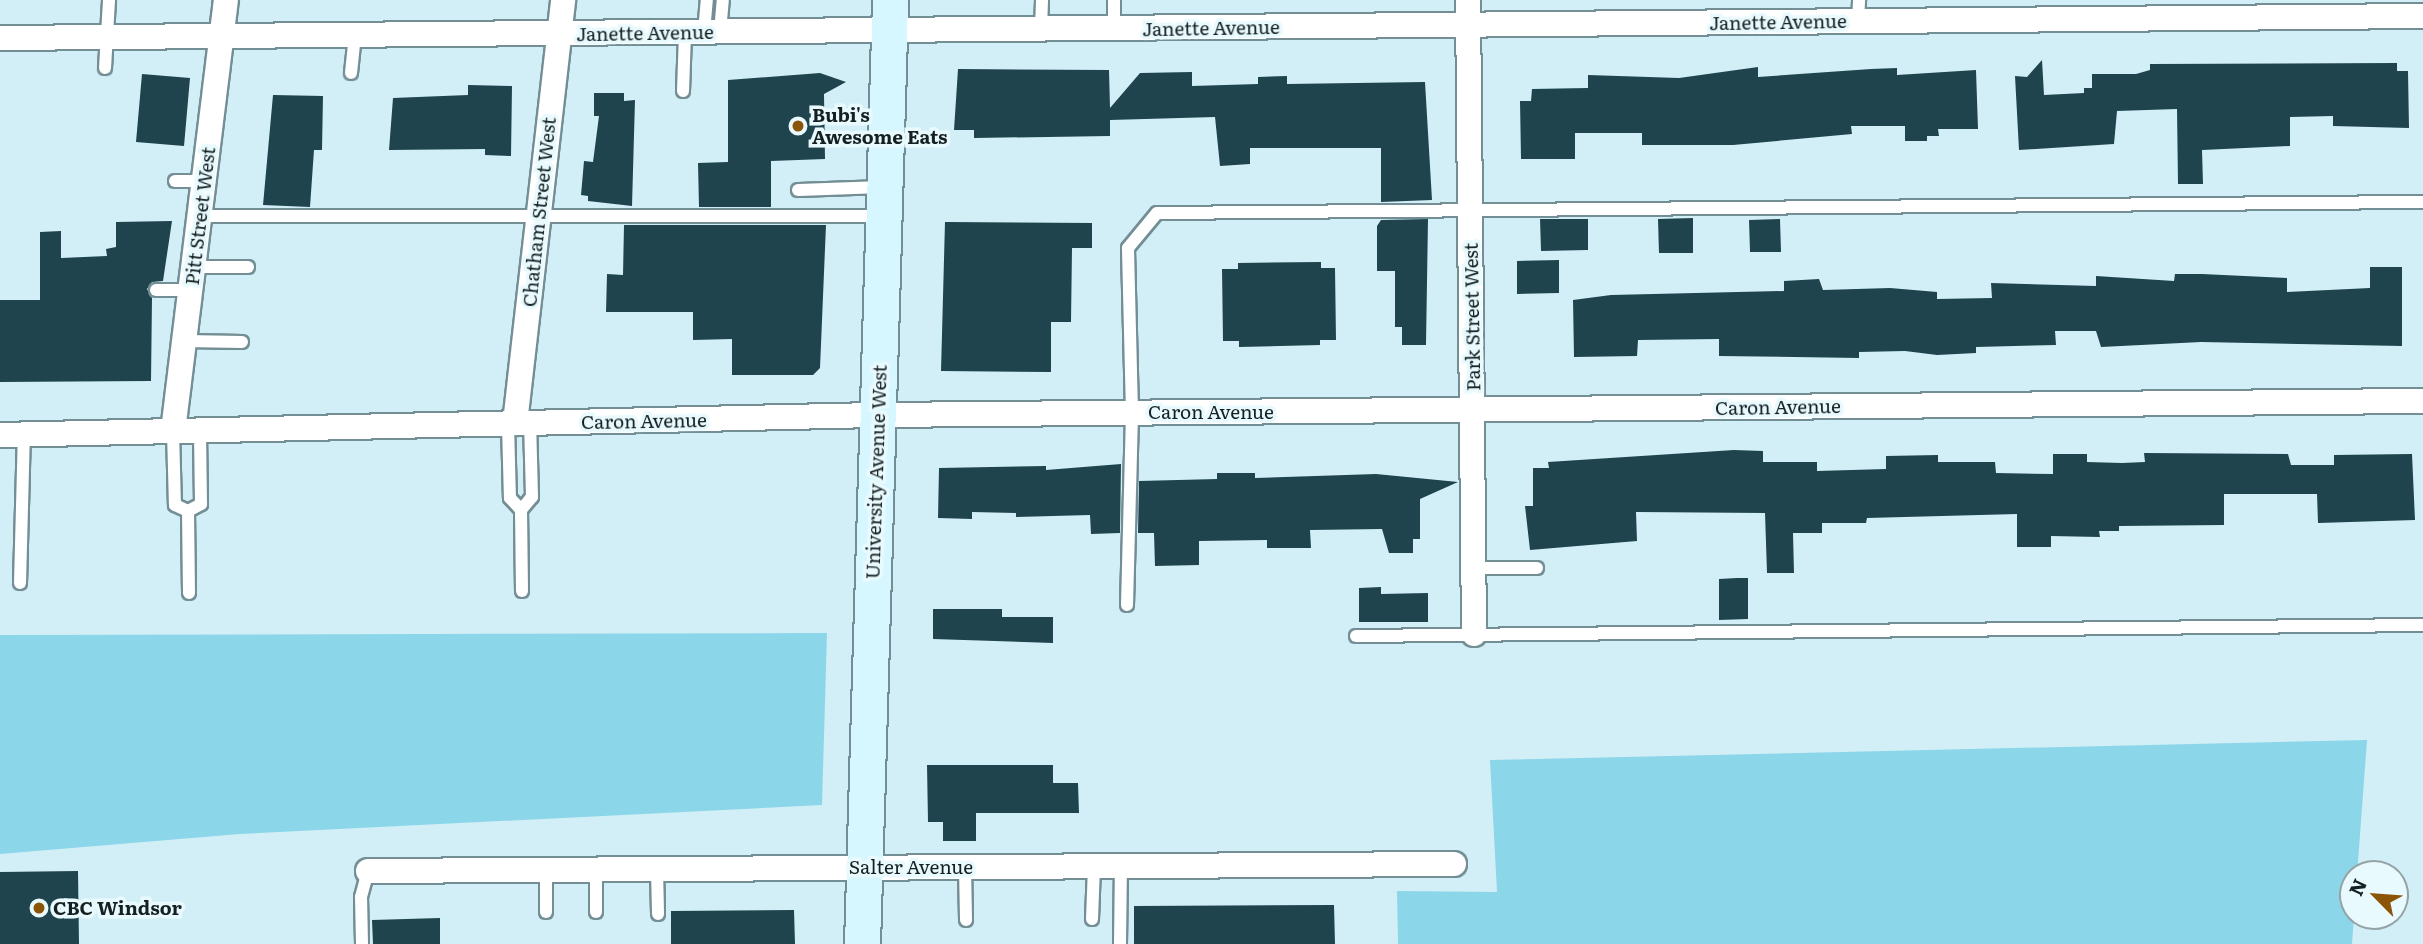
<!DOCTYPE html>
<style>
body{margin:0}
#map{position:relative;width:2423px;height:944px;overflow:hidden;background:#d2eff7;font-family:Literata,serif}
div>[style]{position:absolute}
.green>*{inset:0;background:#8cd6e9}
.building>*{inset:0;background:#1f444d}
.roads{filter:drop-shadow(2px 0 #748e95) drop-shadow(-2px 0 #748e95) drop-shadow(0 2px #748e95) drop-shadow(0 -2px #748e95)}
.service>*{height:12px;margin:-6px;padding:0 6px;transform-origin:6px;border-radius:6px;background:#fff}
.minor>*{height:24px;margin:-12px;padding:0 12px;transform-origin:12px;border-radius:12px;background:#fff}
.secondary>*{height:35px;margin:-17.5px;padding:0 17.5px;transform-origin:17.5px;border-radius:17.5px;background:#d6f7ff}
.dots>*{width:19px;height:19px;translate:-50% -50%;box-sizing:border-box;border:4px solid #e9fafe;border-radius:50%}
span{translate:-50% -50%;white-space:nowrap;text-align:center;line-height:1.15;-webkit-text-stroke:7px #e9fafe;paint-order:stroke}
.street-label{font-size:19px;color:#152022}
.poi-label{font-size:19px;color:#152022;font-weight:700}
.left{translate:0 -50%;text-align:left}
.north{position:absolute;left:2339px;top:860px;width:70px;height:70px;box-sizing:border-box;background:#e9fafe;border:2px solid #94a3a6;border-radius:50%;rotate:295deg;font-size:19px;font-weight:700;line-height:28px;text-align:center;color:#152022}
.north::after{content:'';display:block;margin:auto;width:24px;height:32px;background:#8b5407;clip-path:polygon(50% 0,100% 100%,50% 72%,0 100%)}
</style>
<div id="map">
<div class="green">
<div style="clip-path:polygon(827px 633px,822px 805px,240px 834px,0 854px,0 635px)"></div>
<div style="clip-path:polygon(2367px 740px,2352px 944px,1398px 944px,1397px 891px,1497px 892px,1490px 760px)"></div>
</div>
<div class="building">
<div style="clip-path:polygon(2042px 60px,2044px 95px,2084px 93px,2084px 88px,2092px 88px,2092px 74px,2136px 74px,2150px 70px,2150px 64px,2397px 63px,2397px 71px,2408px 71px,2409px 128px,2333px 126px,2333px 116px,2290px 117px,2290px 146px,2202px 150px,2203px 184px,2178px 184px,2177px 109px,2117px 111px,2114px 144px,2019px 150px,2015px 76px,2027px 77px)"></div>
<div style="clip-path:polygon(1758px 67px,1758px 77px,1871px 69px,1897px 68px,1897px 75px,1976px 70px,1978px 129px,1938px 129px,1939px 136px,1927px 136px,1927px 141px,1905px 141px,1905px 126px,1851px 126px,1852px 134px,1733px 145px,1642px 145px,1642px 133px,1575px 133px,1575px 159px,1521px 159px,1520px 101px,1531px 101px,1532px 89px,1588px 88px,1588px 75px,1679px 78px)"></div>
<div style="clip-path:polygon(958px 69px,1109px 70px,1110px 108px,1140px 73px,1192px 72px,1192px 86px,1258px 84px,1258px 77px,1287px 76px,1287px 84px,1425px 82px,1432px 200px,1381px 202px,1381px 148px,1250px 148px,1250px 164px,1220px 166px,1215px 117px,1110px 120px,1110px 136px,974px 138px,974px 130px,954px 130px)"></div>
<div style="clip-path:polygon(820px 73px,846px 82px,824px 94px,825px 159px,771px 161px,771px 207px,699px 207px,698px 163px,728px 162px,728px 80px)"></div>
<div style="clip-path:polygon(142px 74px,190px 78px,184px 146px,136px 142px)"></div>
<div style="clip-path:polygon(468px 85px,512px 86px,511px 156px,485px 155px,485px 149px,389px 150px,393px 98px,468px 95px)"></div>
<div style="clip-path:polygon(594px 93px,624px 93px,624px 101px,635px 100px,632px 206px,588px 201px,588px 196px,581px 195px,584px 161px,593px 162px,599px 116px,594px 116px)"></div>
<div style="clip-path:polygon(273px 95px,323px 96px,322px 150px,314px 150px,310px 207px,263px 205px)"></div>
<div style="clip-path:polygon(1693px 218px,1693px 253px,1659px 253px,1658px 219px)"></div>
<div style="clip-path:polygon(1428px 219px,1426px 345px,1402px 345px,1402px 327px,1395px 327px,1395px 271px,1377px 271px,1377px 226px,1381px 220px)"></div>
<div style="clip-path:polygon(1540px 219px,1588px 219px,1588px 250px,1541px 251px)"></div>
<div style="clip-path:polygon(1780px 219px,1781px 252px,1750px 252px,1749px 220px)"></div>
<div style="clip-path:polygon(172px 221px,163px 281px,152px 282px,147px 289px,152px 298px,151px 381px,0 382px,0 300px,40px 300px,40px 232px,61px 231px,61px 258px,107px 256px,106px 249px,116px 247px,116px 222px)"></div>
<div style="clip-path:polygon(945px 222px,1092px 223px,1092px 248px,1072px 248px,1071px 322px,1051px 322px,1051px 372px,941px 371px)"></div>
<div style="clip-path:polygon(624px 225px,826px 225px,820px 368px,813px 375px,732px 375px,732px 339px,693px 340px,693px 312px,606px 312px,607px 274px,623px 275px)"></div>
<div style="clip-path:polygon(1559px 260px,1559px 293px,1517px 294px,1517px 261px)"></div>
<div style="clip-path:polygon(1321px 262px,1321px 268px,1335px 268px,1336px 340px,1320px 340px,1320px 345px,1239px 347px,1239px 341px,1223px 341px,1222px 269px,1238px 269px,1238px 263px)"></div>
<div style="clip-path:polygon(2370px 267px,2402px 267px,2402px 346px,2201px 342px,2101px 347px,2096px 331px,2055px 331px,2056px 345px,1976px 347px,1976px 353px,1937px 355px,1905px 351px,1859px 352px,1859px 358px,1719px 356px,1719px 339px,1638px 340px,1637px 356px,1574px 357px,1573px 300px,1611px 295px,1784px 291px,1784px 281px,1819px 279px,1823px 290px,1890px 288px,1937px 292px,1937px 299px,1992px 298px,1991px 283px,2096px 286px,2096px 276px,2174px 281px,2175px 274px,2202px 274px,2287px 278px,2287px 292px,2370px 288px)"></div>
<div style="clip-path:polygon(1734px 450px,1763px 451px,1763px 462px,1817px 462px,1817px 471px,1886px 469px,1886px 456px,1938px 455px,1938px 462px,1995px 462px,1996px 473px,2053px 474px,2053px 454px,2087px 454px,2087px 462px,2122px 463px,2145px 462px,2144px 453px,2288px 454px,2291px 465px,2334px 465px,2334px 455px,2412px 454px,2415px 520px,2318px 523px,2317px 494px,2224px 494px,2224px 525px,2119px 526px,2119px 531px,2099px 531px,2100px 537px,2051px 536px,2051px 547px,2017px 547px,2017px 514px,1867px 518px,1866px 523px,1822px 523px,1822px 533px,1793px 533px,1794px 573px,1767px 573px,1765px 513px,1636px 512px,1637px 541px,1530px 550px,1525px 506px,1533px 506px,1533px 468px,1549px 468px,1548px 462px)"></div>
<div style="clip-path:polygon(1121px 464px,1120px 533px,1091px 534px,1090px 515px,1016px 517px,1016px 513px,972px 512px,972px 519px,938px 518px,939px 468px,1046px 466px,1046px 470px)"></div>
<div style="clip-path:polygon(1217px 473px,1255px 473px,1255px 478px,1376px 474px,1458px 482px,1420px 499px,1420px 539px,1413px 539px,1413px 553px,1389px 553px,1382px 529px,1310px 530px,1311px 548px,1267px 548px,1267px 540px,1199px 541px,1199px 565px,1155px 566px,1154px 533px,1138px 533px,1139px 481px,1217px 479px)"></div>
<div style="clip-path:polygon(1737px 578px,1748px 578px,1748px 619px,1719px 620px,1719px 579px)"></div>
<div style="clip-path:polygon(1381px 587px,1381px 594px,1428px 593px,1428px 622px,1359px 622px,1359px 588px)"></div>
<div style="clip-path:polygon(933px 609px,1002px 609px,1002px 617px,1053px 617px,1053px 643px,933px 639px)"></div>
<div style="clip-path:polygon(927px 765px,1053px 765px,1053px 783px,1078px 783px,1079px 813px,976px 813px,976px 841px,943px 841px,943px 822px,928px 822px)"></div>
<div style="clip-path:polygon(78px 871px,79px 944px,0 944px,0 872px)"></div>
<div style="clip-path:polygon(1334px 905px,1335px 944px,1134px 944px,1134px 906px)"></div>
<div style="clip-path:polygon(794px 910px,795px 944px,671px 944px,671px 911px)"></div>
<div style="clip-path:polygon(440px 918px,440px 944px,373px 944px,372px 920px)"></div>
</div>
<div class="roads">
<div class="service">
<div style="left:1114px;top:0;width:29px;rotate:90deg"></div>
<div style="left:1858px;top:21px;width:21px;rotate:-87deg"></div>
<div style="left:1041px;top:29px;width:29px;rotate:-88deg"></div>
<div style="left:704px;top:32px;width:32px;rotate:-85deg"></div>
<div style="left:720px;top:32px;width:32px;rotate:-85deg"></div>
<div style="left:105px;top:68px;width:68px;rotate:-86.6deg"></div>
<div style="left:351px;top:73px;width:37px;rotate:-84deg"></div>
<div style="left:683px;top:91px;width:58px;rotate:-88deg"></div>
<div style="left:175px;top:181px;width:29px"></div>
<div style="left:798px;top:190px;width:85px;rotate:-2deg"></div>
<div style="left:200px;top:216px;width:682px"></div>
<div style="left:193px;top:267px;width:55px"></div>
<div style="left:156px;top:290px;width:35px"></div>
<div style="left:185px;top:341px;width:57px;rotate:1deg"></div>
<div style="left:508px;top:424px;width:74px;rotate:88.5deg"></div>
<div style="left:510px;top:498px;width:16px;rotate:47deg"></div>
<div style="left:173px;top:431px;width:74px;rotate:88.5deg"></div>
<div style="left:175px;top:505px;width:14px;rotate:25deg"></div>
<div style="left:188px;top:511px;width:15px;rotate:-28deg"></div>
<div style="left:201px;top:504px;width:73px;rotate:-90.8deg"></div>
<div style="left:188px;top:511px;width:82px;rotate:89.3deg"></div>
<div style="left:1474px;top:568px;width:63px"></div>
<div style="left:20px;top:583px;width:148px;rotate:-88.5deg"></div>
<div style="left:522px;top:591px;width:81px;rotate:-90.7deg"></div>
<div style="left:521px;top:510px;width:17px;rotate:-50deg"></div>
<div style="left:532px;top:497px;width:74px;rotate:-91.5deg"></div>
<div style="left:1127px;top:605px;width:192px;rotate:-88.5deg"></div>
<div style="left:1132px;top:413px;width:165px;rotate:-91.4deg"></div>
<div style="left:1128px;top:248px;width:45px;rotate:-50.4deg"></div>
<div style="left:1157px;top:213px;width:1266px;rotate:-0.5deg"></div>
<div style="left:1356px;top:636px;width:1067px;rotate:-0.59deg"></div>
<div style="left:965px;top:867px;width:53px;rotate:88.9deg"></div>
<div style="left:657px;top:869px;width:45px;rotate:88.7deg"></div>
<div style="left:546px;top:870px;width:42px;rotate:90deg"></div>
<div style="left:596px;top:870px;width:42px;rotate:90deg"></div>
<div style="left:1092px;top:919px;width:53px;rotate:-87.8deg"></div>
<div style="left:362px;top:944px;width:47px;rotate:-91.2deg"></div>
<div style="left:361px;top:897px;width:27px;rotate:-75deg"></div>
<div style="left:1120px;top:944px;width:78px;rotate:-89.3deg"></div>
</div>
<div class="minor">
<div style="left:1468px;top:0;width:634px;rotate:89.46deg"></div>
<div style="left:0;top:38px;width:2423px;rotate:-0.52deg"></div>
<div style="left:515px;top:423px;width:426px;rotate:-83.5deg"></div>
<div style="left:173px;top:431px;width:434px;rotate:-83deg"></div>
<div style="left:0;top:435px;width:877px;rotate:-1.31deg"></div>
<div style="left:877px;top:415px;width:1546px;rotate:-0.52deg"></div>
<div style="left:368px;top:871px;width:1086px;rotate:-0.37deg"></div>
</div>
<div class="secondary">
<div style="left:862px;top:944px;width:944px;rotate:-88.3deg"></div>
</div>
</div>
<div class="dots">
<div style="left:798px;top:126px;background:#8b5407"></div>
<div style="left:39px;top:908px;background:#8b5407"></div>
</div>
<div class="street-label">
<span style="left:1778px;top:22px;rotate:-1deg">Janette Avenue</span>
<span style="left:1211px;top:28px;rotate:-1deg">Janette Avenue</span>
<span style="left:645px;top:33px;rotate:-1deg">Janette Avenue</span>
<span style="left:539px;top:212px;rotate:-84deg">Chatham Street West</span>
<span style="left:200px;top:216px;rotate:-83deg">Pitt Street West</span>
<span style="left:1472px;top:317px;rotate:-91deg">Park Street West</span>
<span style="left:1778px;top:407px;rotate:-1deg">Caron Avenue</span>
<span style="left:1211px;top:412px">Caron Avenue</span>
<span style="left:644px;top:421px;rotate:-1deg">Caron Avenue</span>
<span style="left:876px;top:472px;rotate:-88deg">University Avenue West</span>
<span style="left:911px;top:867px">Salter Avenue</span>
</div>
<div class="poi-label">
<span class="left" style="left:812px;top:126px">Bubi's<br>Awesome Eats</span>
<span class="left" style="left:53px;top:908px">CBC Windsor</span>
</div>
<div class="north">N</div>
</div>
